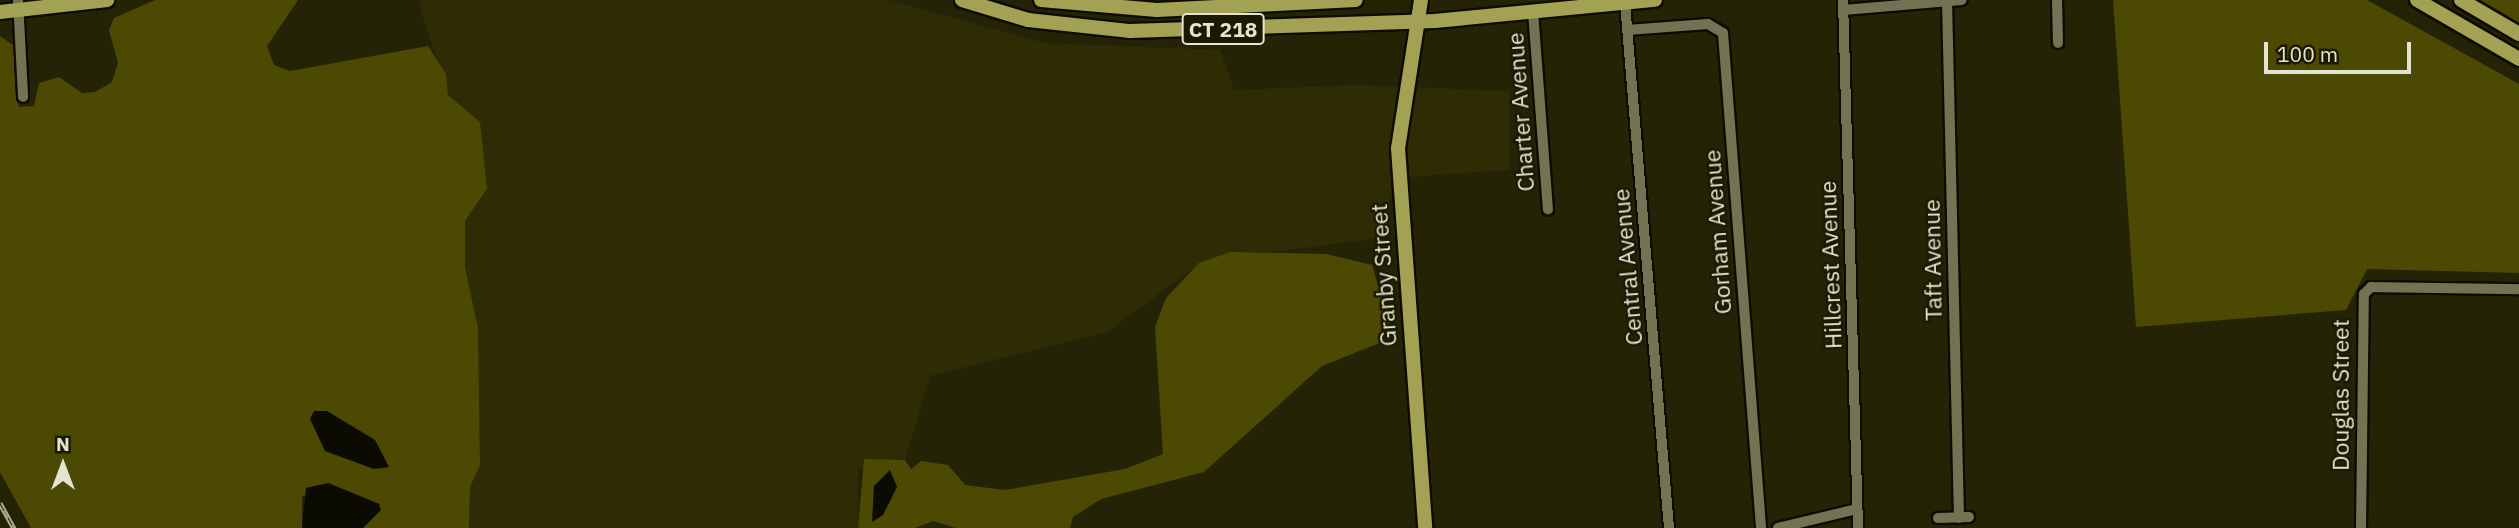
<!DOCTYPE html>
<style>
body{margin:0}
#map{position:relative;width:2519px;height:528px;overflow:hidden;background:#252305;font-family:"IBM Plex Sans",sans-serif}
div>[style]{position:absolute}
.built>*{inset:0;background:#2e2c05}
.green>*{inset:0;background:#4c4903}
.water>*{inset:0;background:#0b0b02}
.roads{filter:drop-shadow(2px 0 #0e0c00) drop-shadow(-2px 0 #0e0c00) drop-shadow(0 2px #0e0c00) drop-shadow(0 -2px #0e0c00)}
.minor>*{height:10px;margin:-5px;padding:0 5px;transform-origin:5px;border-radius:5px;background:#737353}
.major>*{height:14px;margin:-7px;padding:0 7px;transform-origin:7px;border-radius:7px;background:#a3a154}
.rail>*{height:5px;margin-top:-2.5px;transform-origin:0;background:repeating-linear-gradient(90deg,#1b1a00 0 8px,#aeae98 0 16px);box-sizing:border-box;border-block:2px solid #aeae98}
span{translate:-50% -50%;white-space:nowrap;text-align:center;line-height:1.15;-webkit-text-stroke:5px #1b1a00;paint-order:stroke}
.shield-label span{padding:2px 5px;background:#1b1a00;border:2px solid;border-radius:5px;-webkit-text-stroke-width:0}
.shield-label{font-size:21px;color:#e4e4d2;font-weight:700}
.street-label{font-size:23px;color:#e4e4d2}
.north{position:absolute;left:28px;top:430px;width:70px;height:70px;-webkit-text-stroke:5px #1b1a00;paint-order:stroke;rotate:0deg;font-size:19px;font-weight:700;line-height:28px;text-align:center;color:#e4e4d2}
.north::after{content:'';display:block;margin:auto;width:24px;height:32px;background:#e4e4d2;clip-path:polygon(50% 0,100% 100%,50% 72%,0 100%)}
.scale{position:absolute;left:2264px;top:42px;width:147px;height:32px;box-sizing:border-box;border:4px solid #e4e4d2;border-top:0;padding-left:9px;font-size:21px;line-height:24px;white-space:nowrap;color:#e4e4d2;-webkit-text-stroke:5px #1b1a00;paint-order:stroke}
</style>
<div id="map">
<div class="built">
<div style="clip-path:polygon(418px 0,889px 0,1045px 43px,1220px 50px,1234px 90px,1356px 85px,1510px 91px,1510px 170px,1393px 178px,1386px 237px,1204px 261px,1107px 332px,930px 376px,905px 460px,858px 470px,858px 528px,469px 528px,470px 487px,480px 465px,478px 328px,465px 267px,465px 221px,484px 195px,481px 128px,448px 95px)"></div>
</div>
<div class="green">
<div style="clip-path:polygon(155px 0,298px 0,267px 46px,274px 65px,290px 71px,428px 46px,446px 74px,448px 95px,480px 122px,487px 189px,465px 221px,465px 267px,478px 328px,480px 465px,470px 487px,469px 528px,363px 528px,379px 504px,328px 483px,302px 497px,302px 528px,31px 528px,0 472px,0 36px,13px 45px,19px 107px,34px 106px,39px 83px,59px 77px,82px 93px,95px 92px,112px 82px,118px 63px,109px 30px,114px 18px)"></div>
<div style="clip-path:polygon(2113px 0,2367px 0,2519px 84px,2519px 273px,2367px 269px,2346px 310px,2136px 327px)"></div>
<div style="clip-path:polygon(2480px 0,2519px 0,2519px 26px)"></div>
<div style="clip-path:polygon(1230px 252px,1326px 254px,1372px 265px,1389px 323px,1387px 340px,1322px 366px,1204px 472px,1101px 499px,1073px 517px,1070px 528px,956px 528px,933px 521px,915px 528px,858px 528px,864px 459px,905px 460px,911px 469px,921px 461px,948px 465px,965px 485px,1005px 490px,1125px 469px,1163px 454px,1155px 327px,1166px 298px,1199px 263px)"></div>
</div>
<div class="water">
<div style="clip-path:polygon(314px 411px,327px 411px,375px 440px,389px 467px,374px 469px,325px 451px,310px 419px)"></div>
<div style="clip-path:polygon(890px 470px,897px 487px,883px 515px,872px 522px,874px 486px)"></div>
<div style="clip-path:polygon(328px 483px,379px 504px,381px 510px,363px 528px,302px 528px,306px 488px)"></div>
</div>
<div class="roads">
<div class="minor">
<div style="left:18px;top:0;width:97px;rotate:87deg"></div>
<div style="left:1843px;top:0;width:528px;rotate:88.37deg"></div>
<div style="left:2057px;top:0;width:43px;rotate:88.7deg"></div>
<div style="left:1947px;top:1px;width:517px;rotate:88.67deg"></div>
<div style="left:1625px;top:3px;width:527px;rotate:85.21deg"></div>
<div style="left:1843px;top:10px;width:119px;rotate:-4.8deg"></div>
<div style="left:1533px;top:11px;width:199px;rotate:85.7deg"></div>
<div style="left:1627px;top:30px;width:81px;rotate:-4.2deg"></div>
<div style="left:1708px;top:24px;width:17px;rotate:31deg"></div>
<div style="left:1723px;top:33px;width:496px;rotate:85.6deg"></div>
<div style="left:1938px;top:518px;width:31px;rotate:-2deg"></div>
<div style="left:1778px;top:528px;width:81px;rotate:-13.5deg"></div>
<div style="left:2361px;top:528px;width:234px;rotate:-89.3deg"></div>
<div style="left:2364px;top:294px;width:10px;rotate:-45deg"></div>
<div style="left:2371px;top:287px;width:148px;rotate:0.8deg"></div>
</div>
<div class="major">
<div style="left:962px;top:0;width:69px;rotate:16.9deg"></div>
<div style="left:1028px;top:20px;width:103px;rotate:6.2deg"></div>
<div style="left:1130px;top:31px;width:305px;rotate:-1.9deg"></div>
<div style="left:1435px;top:21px;width:221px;rotate:-5.5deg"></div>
<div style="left:1041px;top:0;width:116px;rotate:4.9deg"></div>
<div style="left:1157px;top:10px;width:199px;rotate:-2.9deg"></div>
<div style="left:1421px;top:0;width:150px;rotate:98.8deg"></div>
<div style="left:1398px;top:148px;width:381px;rotate:85.9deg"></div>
<div style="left:2417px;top:0;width:118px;rotate:30deg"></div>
<div style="left:2461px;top:0;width:67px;rotate:30.4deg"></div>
<div style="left:0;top:12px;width:108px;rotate:-6.4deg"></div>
</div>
</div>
<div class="rail">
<div style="left:0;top:503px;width:29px;rotate:61deg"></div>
</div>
<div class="shield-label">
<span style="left:1223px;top:29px">CT 218</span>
</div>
<div class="street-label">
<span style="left:1520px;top:112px;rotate:-94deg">Charter Avenue</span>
<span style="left:1717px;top:232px;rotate:-94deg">Gorham Avenue</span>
<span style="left:1932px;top:260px;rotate:-91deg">Taft Avenue</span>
<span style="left:1830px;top:265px;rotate:-92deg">Hillcrest Avenue</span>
<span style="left:1627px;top:267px;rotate:-95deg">Central Avenue</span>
<span style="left:1383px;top:275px;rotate:-94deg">Granby Street</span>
<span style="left:2340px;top:395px;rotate:-90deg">Douglas Street</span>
</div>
<div class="north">N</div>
<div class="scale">100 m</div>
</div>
